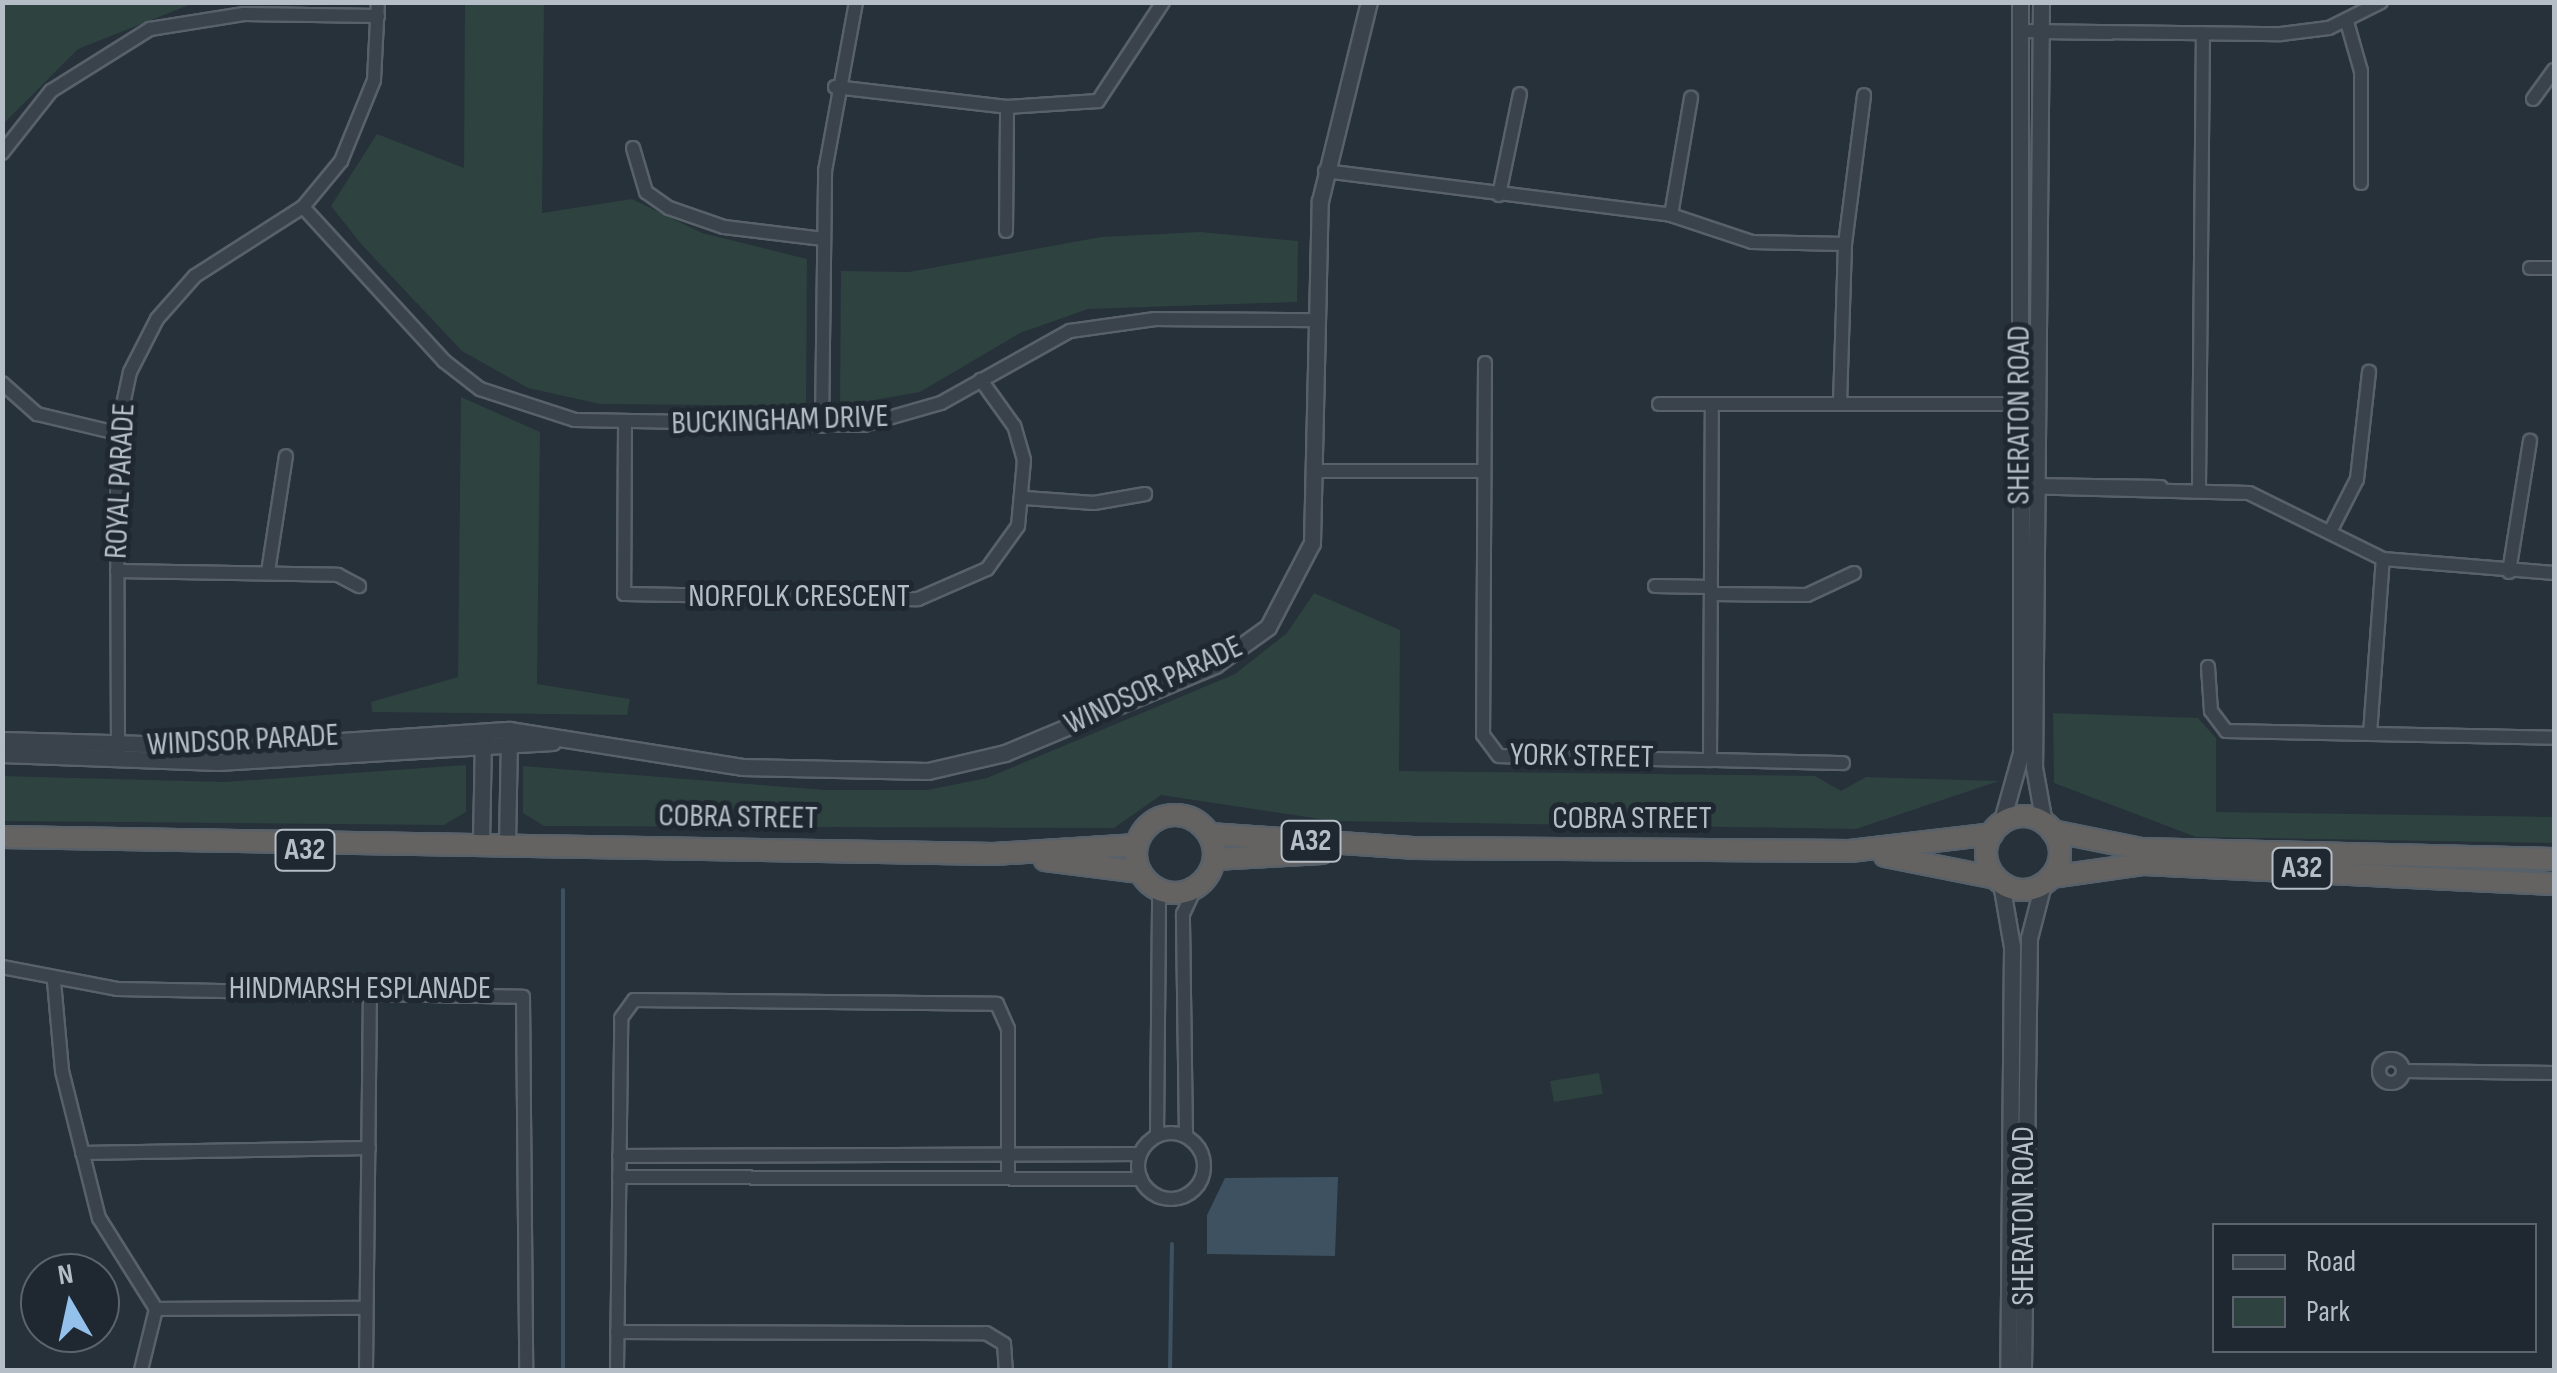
<!DOCTYPE html>
<style>
body{margin:0}
#map{position:relative;width:2557px;height:1373px;overflow:hidden;background:#26313a;font-family:"Sofia Sans Condensed",sans-serif}
div>[style]{position:absolute}
.green>*{inset:0;background:#2e4240}
.water>*{inset:0;background:#3d5161}
.stream>*{height:4px;margin:-2px;padding:0 2px;transform-origin:2px;border-radius:2px;background:#3d5161}
.roads{filter:drop-shadow(2px 0 #586169) drop-shadow(-2px 0 #586169) drop-shadow(0 2px #586169) drop-shadow(0 -2px #586169)}
.minor>*{height:12px;margin:-6px;padding:0 6px;transform-origin:6px;border-radius:6px;background:#3a434b}
.minor>.ring{margin:-6px;padding:0;box-sizing:content-box;background:none;border:12px solid #3a434b;border-radius:50%}
.tertiary>*{height:15px;margin:-7.5px;padding:0 7.5px;transform-origin:7.5px;border-radius:7.5px;background:#3a434b}
.trunk>*{height:20px;margin:-10px;padding:0 10px;transform-origin:10px;border-radius:10px;background:#646362}
.trunk>.ring{margin:-10px;padding:0;box-sizing:content-box;background:none;border:20px solid #646362;border-radius:50%}
span{translate:-50% -50%;white-space:nowrap;text-align:center;line-height:1.15;-webkit-text-stroke:10px #1f2830;paint-order:stroke}
.shield-label span{padding:2px 8px;background:#1f2830;border:2px solid;border-radius:8px;-webkit-text-stroke-width:0}
.shield-label{font-size:30px;color:#b5bec6;font-weight:700}
.street-label{font-size:32px;color:#b5bec6}
.frame{position:absolute;inset:0;border:5px solid #b5bec6;pointer-events:none}
.legend{position:absolute;left:2212px;top:1223px;width:325px;height:130px;box-sizing:border-box;background:#1f2830;border:2px solid #5b646c;margin:0;padding:12px 18px;list-style:none;font-size:30px;color:#b5bec6}
.legend li{display:flex;align-items:center;gap:20px;height:50px}
.legend b{width:50px;border:2px solid #5b646c}
.north{position:absolute;left:20px;top:1253px;width:100px;height:100px;box-sizing:border-box;background:#1f2830;border:2px solid #5b646c;border-radius:50%;rotate:351deg;font-size:28px;font-weight:700;line-height:40px;text-align:center;color:#b5bec6}
.north::after{content:'';display:block;margin:auto;width:35px;height:45px;background:#94c0ec;clip-path:polygon(50% 0,100% 100%,50% 72%,0 100%)}
</style>
<div id="map">
<div class="green">
<div style="clip-path:polygon(2px 3px,3px 2px,194px 3px,78px 49px,3px 124px)"></div>
<div style="clip-path:polygon(465px 3px,544px 3px,542px 213px,632px 199px,702px 233px,807px 259px,806px 406px,600px 404px,528px 388px,462px 351px,362px 245px,331px 206px,377px 134px,464px 168px)"></div>
<div style="clip-path:polygon(1200px 232px,1298px 241px,1297px 302px,1088px 309px,1020px 333px,920px 392px,840px 406px,841px 271px,909px 272px,1101px 237px)"></div>
<div style="clip-path:polygon(461px 397px,540px 432px,537px 684px,630px 699px,627px 715px,372px 712px,371px 702px,458px 677px)"></div>
<div style="clip-path:polygon(1314px 593px,1400px 630px,1399px 771px,1815px 776px,1841px 791px,1866px 777px,1999px 781px,1856px 829px,1334px 821px,1161px 795px,1114px 828px,544px 826px,523px 813px,523px 766px,825px 790px,927px 790px,987px 778px,1235px 674px,1287px 633px)"></div>
<div style="clip-path:polygon(2053px 713px,2198px 718px,2216px 738px,2216px 812px,2554px 817px,2554px 843px,2196px 837px,2054px 783px)"></div>
<div style="clip-path:polygon(466px 765px,466px 812px,444px 825px,3px 821px,3px 776px,224px 782px)"></div>
<div style="clip-path:polygon(1599px 1073px,1603px 1094px,1554px 1102px,1550px 1081px)"></div>
</div>
<div class="water">
<div style="clip-path:polygon(1338px 1177px,1335px 1256px,1207px 1254px,1207px 1215px,1225px 1178px)"></div>
</div>
<div class="stream">
<div style="left:563px;top:1370px;width:480px;rotate:-90deg"></div>
<div style="left:1170px;top:1370px;width:126px;rotate:-89.1deg"></div>
</div>
<div class="roads">
<div class="minor">
<div style="left:2347px;top:22px;width:51px;rotate:74.1deg"></div>
<div style="left:2361px;top:71px;width:112px;rotate:90deg"></div>
<div style="left:2020px;top:31px;width:261px;rotate:0.7deg"></div>
<div style="left:2281px;top:34px;width:48px;rotate:-7.1deg"></div>
<div style="left:2329px;top:28px;width:58px;rotate:-26.6deg"></div>
<div style="left:2042px;top:32px;width:68px;rotate:0.8deg"></div>
<div style="left:835px;top:87px;width:173px;rotate:6.6deg"></div>
<div style="left:1007px;top:107px;width:91px;rotate:-3.8deg"></div>
<div style="left:1098px;top:101px;width:118px;rotate:-56.7deg"></div>
<div style="left:2533px;top:99px;width:36px;rotate:-54deg"></div>
<div style="left:633px;top:148px;width:46px;rotate:73.5deg"></div>
<div style="left:646px;top:192px;width:28px;rotate:35deg"></div>
<div style="left:669px;top:208px;width:58px;rotate:19.1deg"></div>
<div style="left:724px;top:227px;width:100px;rotate:6.9deg"></div>
<div style="left:2px;top:153px;width:79px;rotate:-51.7deg"></div>
<div style="left:51px;top:91px;width:117px;rotate:-32.1deg"></div>
<div style="left:150px;top:29px;width:95px;rotate:-9.1deg"></div>
<div style="left:244px;top:14px;width:134px;rotate:0.9deg"></div>
<div style="left:1325px;top:171px;width:349px;rotate:7.2deg"></div>
<div style="left:1671px;top:215px;width:85px;rotate:18.4deg"></div>
<div style="left:1752px;top:242px;width:93px;rotate:1.2deg"></div>
<div style="left:1499px;top:195px;width:103px;rotate:-78.3deg"></div>
<div style="left:303px;top:207px;width:209px;rotate:47.5deg"></div>
<div style="left:444px;top:361px;width:46px;rotate:37.9deg"></div>
<div style="left:480px;top:389px;width:100px;rotate:18.1deg"></div>
<div style="left:575px;top:420px;width:289px;rotate:1deg"></div>
<div style="left:864px;top:425px;width:80px;rotate:-15.9deg"></div>
<div style="left:941px;top:403px;width:148px;rotate:-29.2deg"></div>
<div style="left:1070px;top:331px;width:86px;rotate:-8deg"></div>
<div style="left:1155px;top:319px;width:162px;rotate:0.4deg"></div>
<div style="left:1671px;top:215px;width:119px;rotate:-80.3deg"></div>
<div style="left:1006px;top:231px;width:124px;rotate:-89.5deg"></div>
<div style="left:2530px;top:268px;width:24px"></div>
<div style="left:1485px;top:363px;width:372px;rotate:90.3deg"></div>
<div style="left:1483px;top:735px;width:26px;rotate:53deg"></div>
<div style="left:1499px;top:756px;width:211px;rotate:1.1deg"></div>
<div style="left:1710px;top:760px;width:356px;rotate:-89.7deg"></div>
<div style="left:2px;top:383px;width:47px;rotate:41.5deg"></div>
<div style="left:37px;top:414px;width:82px;rotate:13.4deg"></div>
<div style="left:1840px;top:403px;width:159px;rotate:-88.2deg"></div>
<div style="left:1845px;top:244px;width:150px;rotate:-82.7deg"></div>
<div style="left:1659px;top:404px;width:378px"></div>
<div style="left:625px;top:425px;width:169px;rotate:90.3deg"></div>
<div style="left:624px;top:594px;width:294px;rotate:1deg"></div>
<div style="left:918px;top:599px;width:75px;rotate:-23.5deg"></div>
<div style="left:987px;top:569px;width:53px;rotate:-54.2deg"></div>
<div style="left:1018px;top:526px;width:66px;rotate:-84.8deg"></div>
<div style="left:1024px;top:460px;width:35px;rotate:-106deg"></div>
<div style="left:1014px;top:426px;width:57px;rotate:-125.7deg"></div>
<div style="left:822px;top:426px;width:255px;rotate:-89.3deg"></div>
<div style="left:825px;top:171px;width:172px;rotate:-79.6deg"></div>
<div style="left:1316px;top:471px;width:167px"></div>
<div style="left:2028px;top:485px;width:133px;rotate:0.9deg"></div>
<div style="left:2020px;top:487px;width:229px;rotate:1.5deg"></div>
<div style="left:2249px;top:493px;width:149px;rotate:26.2deg"></div>
<div style="left:2383px;top:559px;width:172px;rotate:4.7deg"></div>
<div style="left:2199px;top:487px;width:454px;rotate:-89.5deg"></div>
<div style="left:1025px;top:498px;width:69px;rotate:4.1deg"></div>
<div style="left:1094px;top:503px;width:52px;rotate:-10deg"></div>
<div style="left:2331px;top:530px;width:57px;rotate:-63deg"></div>
<div style="left:2357px;top:479px;width:108px;rotate:-83.6deg"></div>
<div style="left:117px;top:571px;width:221px;rotate:1deg"></div>
<div style="left:338px;top:575px;width:24px;rotate:28deg"></div>
<div style="left:268px;top:572px;width:117px;rotate:-81.2deg"></div>
<div style="left:2509px;top:572px;width:133px;rotate:-80.9deg"></div>
<div style="left:1655px;top:586px;width:56px;rotate:1deg"></div>
<div style="left:1711px;top:594px;width:96px;rotate:0.6deg"></div>
<div style="left:1807px;top:595px;width:52px;rotate:-25.1deg"></div>
<div style="left:2208px;top:667px;width:44px;rotate:86.1deg"></div>
<div style="left:2211px;top:711px;width:25px;rotate:53deg"></div>
<div style="left:2226px;top:731px;width:328px;rotate:1.2deg"></div>
<div style="left:2370px;top:734px;width:175px;rotate:-85.8deg"></div>
<div style="left:118px;top:752px;width:319px;rotate:-90.2deg"></div>
<div style="left:117px;top:433px;width:62px;rotate:-78deg"></div>
<div style="left:130px;top:372px;width:59px;rotate:-63deg"></div>
<div style="left:157px;top:319px;width:57px;rotate:-48.5deg"></div>
<div style="left:195px;top:276px;width:128px;rotate:-32.6deg"></div>
<div style="left:303px;top:207px;width:60px;rotate:-50.4deg"></div>
<div style="left:341px;top:161px;width:87px;rotate:-67.8deg"></div>
<div style="left:374px;top:80px;width:78px;rotate:-87.1deg"></div>
<div style="left:1710px;top:760px;width:133px;rotate:1.3deg"></div>
<div style="left:2px;top:967px;width:117px;rotate:10.8deg"></div>
<div style="left:117px;top:989px;width:406px;rotate:1.1deg"></div>
<div style="left:523px;top:997px;width:373px;rotate:89.5deg"></div>
<div style="left:54px;top:981px;width:90px;rotate:84.9deg"></div>
<div style="left:62px;top:1071px;width:152px;rotate:75.9deg"></div>
<div style="left:99px;top:1218px;width:107px;rotate:57.9deg"></div>
<div style="left:156px;top:1309px;width:63px;rotate:103.8deg"></div>
<div class="ring" style="left:2379px;top:1059px;width:12px;height:12px"></div>
<div style="left:2404px;top:1071px;width:150px;rotate:0.8deg"></div>
<div class="ring" style="left:1138px;top:1133px;width:54px;height:54px"></div>
<div style="left:1157px;top:1136px;width:246px;rotate:-89.5deg"></div>
<div style="left:1186px;top:1136px;width:222px;rotate:-90.8deg"></div>
<div style="left:1183px;top:914px;width:29px;rotate:-65deg"></div>
<div style="left:82px;top:1153px;width:287px;rotate:-1deg"></div>
<div style="left:619px;top:1156px;width:521px;rotate:-0.22deg"></div>
<div style="left:619px;top:1177px;width:522px;rotate:0.22deg"></div>
<div style="left:156px;top:1309px;width:210px;rotate:-0.3deg"></div>
<div style="left:617px;top:1332px;width:369px;rotate:0.2deg"></div>
<div style="left:986px;top:1333px;width:21px;rotate:31deg"></div>
<div style="left:1004px;top:1344px;width:26px;rotate:86deg"></div>
<div style="left:366px;top:1370px;width:380px;rotate:-89.4deg"></div>
<div style="left:617px;top:1370px;width:352px;rotate:-89.3deg"></div>
<div style="left:621px;top:1018px;width:22px;rotate:-54deg"></div>
<div style="left:634px;top:1000px;width:363px;rotate:0.6deg"></div>
<div style="left:997px;top:1004px;width:27px;rotate:66deg"></div>
<div style="left:1008px;top:1029px;width:145px;rotate:90deg"></div>
</div>
<div class="tertiary">
<div style="left:2041px;top:2px;width:765px;rotate:90.52deg"></div>
<div style="left:2034px;top:767px;width:57px;rotate:79.9deg"></div>
<div style="left:2px;top:740px;width:249px;rotate:1.6deg"></div>
<div style="left:251px;top:747px;width:259px;rotate:-3.8deg"></div>
<div style="left:509px;top:730px;width:236px;rotate:9deg"></div>
<div style="left:742px;top:767px;width:186px;rotate:1.2deg"></div>
<div style="left:928px;top:771px;width:79px;rotate:-13.2deg"></div>
<div style="left:1005px;top:753px;width:228px;rotate:-22.7deg"></div>
<div style="left:1215px;top:665px;width:65px;rotate:-35.6deg"></div>
<div style="left:1268px;top:627px;width:95px;rotate:-62.4deg"></div>
<div style="left:1312px;top:543px;width:342px;rotate:-88.7deg"></div>
<div style="left:1320px;top:201px;width:205px;rotate:-76.2deg"></div>
<div style="left:2px;top:754px;width:216px;rotate:2.1deg"></div>
<div style="left:218px;top:762px;width:335px;rotate:-3.4deg"></div>
<div style="left:2001px;top:824px;width:74px;rotate:-74.3deg"></div>
<div style="left:2021px;top:753px;width:751px;rotate:-90.08deg"></div>
<div style="left:481px;top:842px;width:106px;rotate:-88.9deg"></div>
<div style="left:507px;top:843px;width:104px;rotate:-88.9deg"></div>
<div style="left:2001px;top:883px;width:65px;rotate:80.2deg"></div>
<div style="left:2012px;top:947px;width:423px;rotate:90.5deg"></div>
<div style="left:2023px;top:1370px;width:432px;rotate:-89.2deg"></div>
<div style="left:2029px;top:938px;width:56px;rotate:-75.5deg"></div>
</div>
<div class="trunk">
<div class="ring" style="left:1136px;top:815px;width:58px;height:58px"></div>
<div class="ring" style="left:1986px;top:816px;width:54px;height:54px"></div>
<div style="left:2052px;top:831px;width:91px;rotate:11.4deg"></div>
<div style="left:2141px;top:849px;width:413px;rotate:1.4deg"></div>
<div style="left:1209px;top:834px;width:204px;rotate:3.9deg"></div>
<div style="left:1413px;top:848px;width:437px;rotate:0.4deg"></div>
<div style="left:1850px;top:851px;width:143px;rotate:-6.8deg"></div>
<div style="left:2px;top:837px;width:992px;rotate:0.98deg"></div>
<div style="left:994px;top:854px;width:143px;rotate:-3.6deg"></div>
<div style="left:1885px;top:856px;width:113px;rotate:11.2deg"></div>
<div style="left:1214px;top:859px;width:108px;rotate:-3.2deg"></div>
<div style="left:1045px;top:860px;width:96px;rotate:7.2deg"></div>
<div style="left:2051px;top:877px;width:94px;rotate:-8deg"></div>
<div style="left:2144px;top:864px;width:410px;rotate:2.8deg"></div>
</div>
</div>
<div class="shield-label">
<span style="left:1311px;top:841px">A32</span>
<span style="left:305px;top:850px">A32</span>
<span style="left:2302px;top:868px">A32</span>
</div>
<div class="street-label">
<span style="left:2020px;top:415px;rotate:-90deg">SHERATON ROAD</span>
<span style="left:780px;top:421px;rotate:-2deg">BUCKINGHAM DRIVE</span>
<span style="left:121px;top:481px;rotate:-87deg">ROYAL PARADE</span>
<span style="left:799px;top:597px">NORFOLK CRESCENT</span>
<span style="left:1154px;top:686px;rotate:-25deg">WINDSOR PARADE</span>
<span style="left:243px;top:741px;rotate:-3deg">WINDSOR PARADE</span>
<span style="left:1582px;top:757px;rotate:1deg">YORK STREET</span>
<span style="left:738px;top:818px;rotate:1deg">COBRA STREET</span>
<span style="left:1632px;top:819px">COBRA STREET</span>
<span style="left:360px;top:989px">HINDMARSH ESPLANADE</span>
<span style="left:2024px;top:1216px;rotate:-90deg">SHERATON ROAD</span>
</div>
<div class="frame"></div>
<ul class="legend">
<li><b style="height:12px;background:#3a434b"></b>Road</li>
<li><b style="height:28px;background:#2e4240"></b>Park</li>
</ul>
<div class="north">N</div>
</div>
